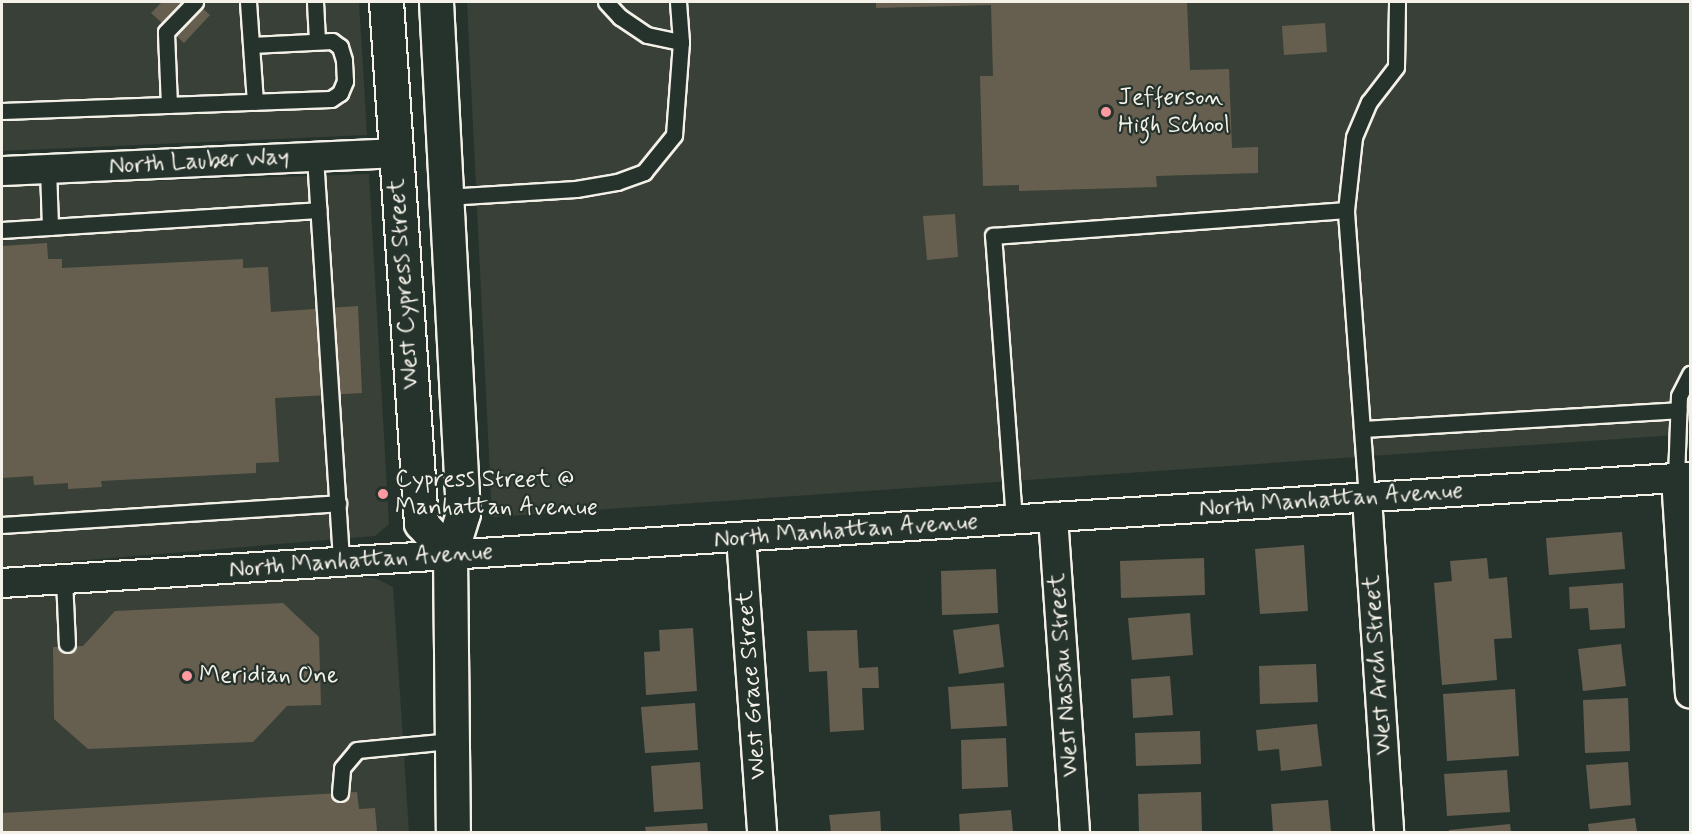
<!DOCTYPE html>
<style>
body{margin:0}
#map{position:relative;width:1692px;height:834px;overflow:hidden;background:#26332d;font-family:Mynerve,sans-serif}
div>[style]{position:absolute}
.built>*{inset:0;background:#394037}
.building>*{inset:0;background:#665f4f}
.roads{filter:drop-shadow(2px 0 #f4f1e8) drop-shadow(-2px 0 #f4f1e8) drop-shadow(0 2px #f4f1e8) drop-shadow(0 -2px #f4f1e8)}
.service>*{height:15px;margin:-7.5px;padding:0 7.5px;transform-origin:7.5px;border-radius:7.5px;background:#26332d}
.minor>*{height:28px;margin:-14px;padding:0 14px;transform-origin:14px;border-radius:14px;background:#26332d}
.tertiary>*{height:33px;margin:-16.5px;padding:0 16.5px;transform-origin:16.5px;border-radius:16.5px;background:#26332d}
.dots>*{width:16px;height:16px;translate:-50% -50%;box-sizing:border-box;border:3px solid #26332d;border-radius:50%}
span{translate:-50% -50%;white-space:nowrap;text-align:center;line-height:1.15;-webkit-text-stroke:4.5px #26332d;paint-order:stroke}
.poi-label{font-size:24px;color:#f4f1e8}
.left{translate:0 -50%;text-align:left}
.street-label{font-size:24px;color:#f4f1e8}
.frame{position:absolute;inset:0;border:3px solid #f4f1e8;pointer-events:none}
</style>
<div id="map">
<div class="built">
<div style="clip-path:polygon(2px 2px,359px 2px,367px 135px,2px 151px)"></div>
<div style="clip-path:polygon(467px 2px,1690px 2px,1690px 434px,492px 517px)"></div>
<div style="clip-path:polygon(369px 174px,389px 524px,375px 536px,2px 567px,2px 186px)"></div>
<div style="clip-path:polygon(334px 573px,377px 579px,393px 587px,409px 832px,2px 832px,2px 593px)"></div>
</div>
<div class="building">
<div style="clip-path:polygon(162px 2px,195px 2px,210px 15px,184px 43px,151px 13px)"></div>
<div style="clip-path:polygon(876px 2px,1187px 2px,1190px 70px,1229px 69px,1232px 148px,1258px 147px,1258px 173px,1156px 176px,1157px 187px,1019px 191px,1019px 185px,983px 186px,980px 76px,993px 76px,991px 5px,876px 8px)"></div>
<div style="clip-path:polygon(1325px 23px,1327px 52px,1284px 55px,1282px 26px)"></div>
<div style="clip-path:polygon(955px 214px,958px 257px,927px 260px,923px 216px)"></div>
<div style="clip-path:polygon(47px 243px,48px 259px,62px 259px,62px 268px,243px 259px,243px 268px,268px 267px,271px 312px,358px 306px,362px 393px,275px 398px,279px 462px,256px 463px,256px 473px,101px 481px,102px 487px,68px 489px,68px 483px,34px 485px,33px 476px,2px 478px,2px 246px)"></div>
<div style="clip-path:polygon(1622px 532px,1625px 569px,1549px 575px,1546px 538px)"></div>
<div style="clip-path:polygon(1304px 545px,1308px 611px,1260px 614px,1255px 549px)"></div>
<div style="clip-path:polygon(1204px 558px,1205px 595px,1121px 598px,1120px 561px)"></div>
<div style="clip-path:polygon(1487px 558px,1489px 579px,1507px 577px,1512px 638px,1494px 639px,1497px 680px,1442px 685px,1434px 583px,1452px 581px,1450px 561px)"></div>
<div style="clip-path:polygon(996px 569px,998px 613px,942px 615px,941px 571px)"></div>
<div style="clip-path:polygon(1623px 583px,1625px 628px,1590px 630px,1588px 608px,1570px 609px,1569px 587px)"></div>
<div style="clip-path:polygon(283px 603px,319px 637px,321px 705px,287px 706px,253px 742px,88px 749px,54px 719px,53px 647px,83px 646px,115px 611px)"></div>
<div style="clip-path:polygon(1190px 613px,1193px 655px,1132px 660px,1128px 618px)"></div>
<div style="clip-path:polygon(999px 624px,1004px 667px,959px 674px,953px 630px)"></div>
<div style="clip-path:polygon(693px 628px,697px 691px,646px 695px,644px 652px,660px 651px,659px 630px)"></div>
<div style="clip-path:polygon(857px 630px,859px 668px,878px 667px,879px 688px,862px 688px,864px 730px,830px 732px,827px 671px,809px 672px,807px 631px)"></div>
<div style="clip-path:polygon(1621px 644px,1626px 686px,1583px 691px,1578px 649px)"></div>
<div style="clip-path:polygon(1316px 664px,1318px 702px,1260px 704px,1259px 666px)"></div>
<div style="clip-path:polygon(1170px 676px,1173px 715px,1133px 718px,1131px 679px)"></div>
<div style="clip-path:polygon(1004px 683px,1007px 726px,951px 729px,948px 687px)"></div>
<div style="clip-path:polygon(1515px 689px,1519px 756px,1447px 761px,1443px 694px)"></div>
<div style="clip-path:polygon(1628px 698px,1630px 751px,1585px 753px,1583px 700px)"></div>
<div style="clip-path:polygon(695px 703px,698px 750px,645px 753px,641px 707px)"></div>
<div style="clip-path:polygon(1317px 724px,1322px 766px,1281px 771px,1279px 749px,1258px 751px,1256px 730px)"></div>
<div style="clip-path:polygon(1200px 731px,1201px 764px,1136px 766px,1135px 733px)"></div>
<div style="clip-path:polygon(1006px 738px,1008px 787px,962px 789px,961px 740px)"></div>
<div style="clip-path:polygon(700px 762px,703px 809px,654px 812px,651px 766px)"></div>
<div style="clip-path:polygon(1628px 762px,1631px 805px,1590px 809px,1586px 765px)"></div>
<div style="clip-path:polygon(1507px 770px,1510px 812px,1447px 816px,1444px 774px)"></div>
<div style="clip-path:polygon(357px 792px,359px 809px,375px 808px,377px 832px,2px 832px,2px 813px)"></div>
<div style="clip-path:polygon(1201px 792px,1202px 832px,1139px 832px,1138px 794px)"></div>
<div style="clip-path:polygon(1328px 800px,1331px 832px,1273px 832px,1271px 804px)"></div>
<div style="clip-path:polygon(1011px 810px,1013px 832px,960px 832px,959px 814px)"></div>
<div style="clip-path:polygon(880px 811px,881px 832px,831px 832px,829px 815px)"></div>
<div style="clip-path:polygon(1635px 818px,1637px 832px,1589px 832px,1588px 824px)"></div>
<div style="clip-path:polygon(707px 823px,708px 832px,646px 832px,645px 827px)"></div>
<div style="clip-path:polygon(1510px 824px,1511px 832px,1449px 832px,1449px 830px)"></div>
</div>
<div class="roads">
<div class="service">
<div style="left:248px;top:2px;width:100px;rotate:86deg"></div>
<div style="left:315px;top:2px;width:39px;rotate:87deg"></div>
<div style="left:606px;top:2px;width:21px;rotate:47deg"></div>
<div style="left:620px;top:17px;width:32px;rotate:34deg"></div>
<div style="left:647px;top:35px;width:35px;rotate:12deg"></div>
<div style="left:169px;top:105px;width:73px;rotate:-92.4deg"></div>
<div style="left:166px;top:32px;width:42px;rotate:-46deg"></div>
<div style="left:2px;top:111px;width:329px;rotate:-2.1deg"></div>
<div style="left:331px;top:99px;width:11px;rotate:-34deg"></div>
<div style="left:340px;top:93px;width:13px;rotate:-67deg"></div>
<div style="left:345px;top:81px;width:21px;rotate:-93deg"></div>
<div style="left:344px;top:60px;width:14px;rotate:-107deg"></div>
<div style="left:340px;top:47px;width:10px;rotate:-143deg"></div>
<div style="left:332px;top:41px;width:81px;rotate:177.2deg"></div>
<div style="left:315px;top:157px;width:406px;rotate:86.3deg"></div>
<div style="left:48px;top:169px;width:58px;rotate:88deg"></div>
<div style="left:446px;top:197px;width:130px;rotate:-3.5deg"></div>
<div style="left:576px;top:189px;width:42px;rotate:-9.7deg"></div>
<div style="left:617px;top:182px;width:29px;rotate:-20deg"></div>
<div style="left:644px;top:172px;width:48px;rotate:-51deg"></div>
<div style="left:674px;top:135px;width:93px;rotate:-85.7deg"></div>
<div style="left:681px;top:42px;width:40px;rotate:-94.3deg"></div>
<div style="left:2px;top:230px;width:317px;rotate:-3.6deg"></div>
<div style="left:1362px;top:429px;width:317px;rotate:-3.4deg"></div>
<div style="left:1676px;top:478px;width:82px;rotate:-87.9deg"></div>
<div style="left:1679px;top:396px;width:25px;rotate:-63deg"></div>
<div style="left:1367px;top:498px;width:289px;rotate:-94.2deg"></div>
<div style="left:1346px;top:210px;width:73px;rotate:-83.7deg"></div>
<div style="left:1354px;top:137px;width:38px;rotate:-67deg"></div>
<div style="left:1369px;top:102px;width:44px;rotate:-52.4deg"></div>
<div style="left:1396px;top:67px;width:65px;rotate:-89.1deg"></div>
<div style="left:1014px;top:520px;width:285px;rotate:-94.2deg"></div>
<div style="left:993px;top:236px;width:354px;rotate:-4.2deg"></div>
<div style="left:2px;top:525px;width:337px;rotate:-3.7deg"></div>
<div style="left:64px;top:579px;width:65px;rotate:87.4deg"></div>
<div style="left:340px;top:793px;width:25px;rotate:-85deg"></div>
<div style="left:342px;top:768px;width:23px;rotate:-50deg"></div>
<div style="left:357px;top:750px;width:93px;rotate:-5.5deg"></div>
</div>
<div class="minor">
<div style="left:2px;top:171px;width:394px;rotate:-2.6deg"></div>
<div style="left:1676px;top:478px;width:216px;rotate:86.3deg"></div>
<div style="left:1367px;top:498px;width:335px;rotate:86.2deg"></div>
<div style="left:1053px;top:517px;width:316px;rotate:86deg"></div>
<div style="left:741px;top:537px;width:296px;rotate:85.9deg"></div>
<div style="left:2px;top:583px;width:1691px;rotate:-3.59deg"></div>
</div>
<div class="tertiary">
<div style="left:386px;top:2px;width:522px;rotate:86.16deg"></div>
<div style="left:421px;top:523px;width:43px;rotate:47.8deg"></div>
<div style="left:436px;top:2px;width:512px;rotate:86.98deg"></div>
<div style="left:463px;top:513px;width:44px;rotate:107.2deg"></div>
<div style="left:450px;top:555px;width:277px;rotate:89.4deg"></div>
</div>
</div>
<div class="dots">
<div style="left:1106px;top:112px;background:#ff9aa2"></div>
<div style="left:383px;top:494px;background:#ff9aa2"></div>
<div style="left:187px;top:676px;background:#ff9aa2"></div>
</div>
<div class="poi-label">
<span class="left" style="left:1118px;top:112px">Jefferson<br>High School</span>
<span class="left" style="left:395px;top:494px">Cypress Street @<br>Manhattan Avenue</span>
<span class="left" style="left:199px;top:676px">Meridian One</span>
</div>
<div class="street-label">
<span style="left:199px;top:162px;rotate:-3deg">North Lauber Way</span>
<span style="left:404px;top:284px;rotate:-94deg">West Cypress Street</span>
<span style="left:1331px;top:500px;rotate:-4deg">North Manhattan Avenue</span>
<span style="left:846px;top:531px;rotate:-4deg">North Manhattan Avenue</span>
<span style="left:361px;top:561px;rotate:-4deg">North Manhattan Avenue</span>
<span style="left:1378px;top:665px;rotate:-94deg">West Arch Street</span>
<span style="left:1064px;top:675px;rotate:-94deg">West Nassau Street</span>
<span style="left:752px;top:685px;rotate:-94deg">West Grace Street</span>
</div>
<div class="frame"></div>
</div>
